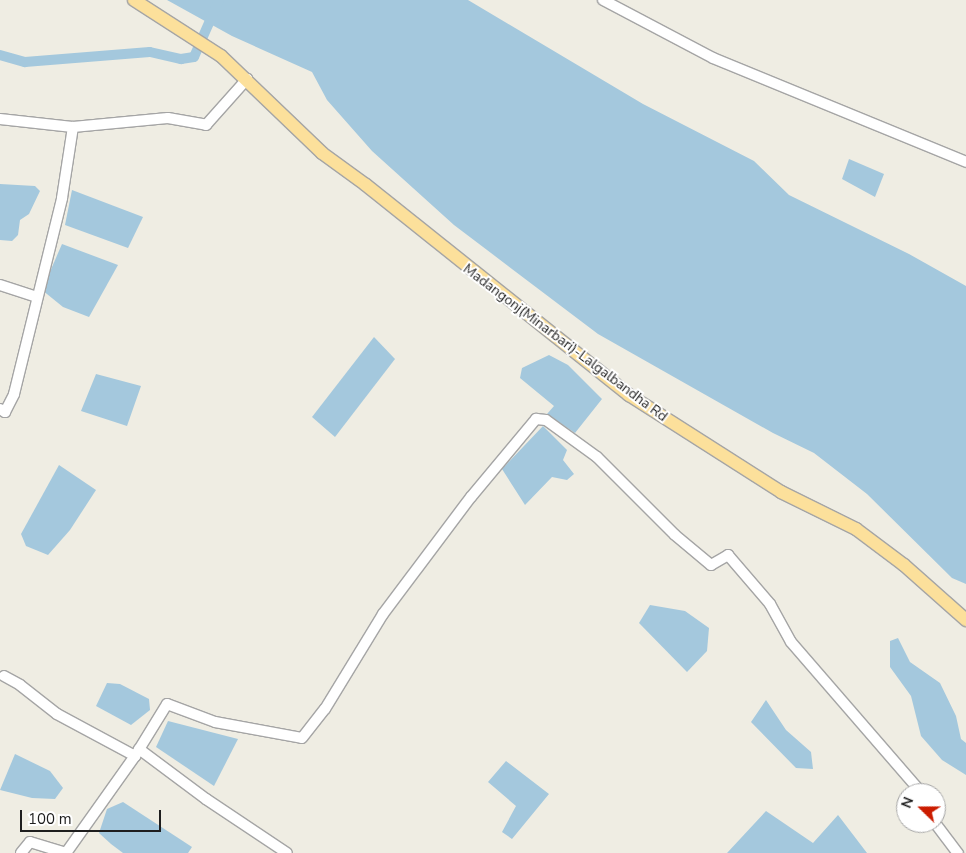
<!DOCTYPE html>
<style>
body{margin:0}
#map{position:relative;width:966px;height:853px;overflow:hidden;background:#efede3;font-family:"Nunito Sans",sans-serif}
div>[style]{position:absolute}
.water>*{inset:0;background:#a4c8dd}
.canal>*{height:10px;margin:-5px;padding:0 5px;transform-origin:5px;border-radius:5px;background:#a4c8dd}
.roads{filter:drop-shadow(1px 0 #a5a5a5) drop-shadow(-1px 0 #a5a5a5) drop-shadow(0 1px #a5a5a5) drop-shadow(0 -1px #a5a5a5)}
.minor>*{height:10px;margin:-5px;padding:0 5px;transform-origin:5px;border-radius:5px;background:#fff}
.major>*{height:12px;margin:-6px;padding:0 6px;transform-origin:6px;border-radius:6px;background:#fce09b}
span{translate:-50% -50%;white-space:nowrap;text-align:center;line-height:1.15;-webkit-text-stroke:4px #fff;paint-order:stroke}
.street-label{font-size:14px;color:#1e1e1e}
.north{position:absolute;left:896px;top:783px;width:50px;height:50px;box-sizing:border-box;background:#fff;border:1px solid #a5a5a5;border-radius:50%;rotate:292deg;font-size:14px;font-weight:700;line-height:20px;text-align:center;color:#1e1e1e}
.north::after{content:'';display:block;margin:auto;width:18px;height:22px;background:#cb1c00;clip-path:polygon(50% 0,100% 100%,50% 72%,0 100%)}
.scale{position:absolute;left:20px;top:810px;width:141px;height:22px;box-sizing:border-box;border:2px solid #1e1e1e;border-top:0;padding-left:6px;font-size:15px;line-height:18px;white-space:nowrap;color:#1e1e1e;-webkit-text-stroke:4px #fff;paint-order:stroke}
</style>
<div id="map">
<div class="water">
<div style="clip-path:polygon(167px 0,468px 0,643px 104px,754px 161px,789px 195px,909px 254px,966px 286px,966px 584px,952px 578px,867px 494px,814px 453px,773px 433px,598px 334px,454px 225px,372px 151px,327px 100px,312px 72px,232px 36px)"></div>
<div style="clip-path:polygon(849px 159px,884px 174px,875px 197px,842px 179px)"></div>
<div style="clip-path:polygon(0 184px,35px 186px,40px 191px,29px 214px,20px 220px,18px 235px,12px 241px,0 240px)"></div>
<div style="clip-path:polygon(72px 190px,143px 217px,128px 248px,65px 225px)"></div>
<div style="clip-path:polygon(62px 244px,118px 265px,89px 317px,63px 307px,42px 290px)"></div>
<div style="clip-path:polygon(374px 337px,395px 359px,335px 437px,312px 417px)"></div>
<div style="clip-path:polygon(549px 355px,568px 365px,602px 399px,575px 433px,547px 414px,554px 406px,520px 378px,522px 368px)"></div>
<div style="clip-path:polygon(96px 374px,141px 386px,127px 426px,81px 411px)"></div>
<div style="clip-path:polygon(543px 426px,567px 450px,563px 460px,574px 474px,567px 480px,552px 477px,525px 505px,502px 469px)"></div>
<div style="clip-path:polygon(59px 465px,96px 490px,70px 530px,48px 555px,26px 546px,21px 534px)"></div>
<div style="clip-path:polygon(650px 605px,685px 611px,709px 628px,707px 651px,687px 672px,639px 623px)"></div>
<div style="clip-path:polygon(898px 638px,910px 662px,940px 683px,956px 716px,961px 739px,966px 743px,966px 775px,942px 760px,921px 736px,911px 696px,890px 667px,890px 641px)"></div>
<div style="clip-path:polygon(107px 683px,120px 684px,149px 699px,150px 710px,131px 725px,96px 706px)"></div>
<div style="clip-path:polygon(766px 700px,786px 730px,811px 752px,813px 769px,796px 768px,751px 722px)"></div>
<div style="clip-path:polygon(168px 721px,238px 739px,214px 786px,156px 747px)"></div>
<div style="clip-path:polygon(15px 754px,50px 771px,63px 788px,55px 799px,32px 798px,0 790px)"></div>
<div style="clip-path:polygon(506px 761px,549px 794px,512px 839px,502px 832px,516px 806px,488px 782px)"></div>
<div style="clip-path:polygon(123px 802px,192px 847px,188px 853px,123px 853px,111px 844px,99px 833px,107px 809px)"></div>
<div style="clip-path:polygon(766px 811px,813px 843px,838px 815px,867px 853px,727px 853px)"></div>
</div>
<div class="canal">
<div style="left:0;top:55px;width:26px;rotate:16deg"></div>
<div style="left:25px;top:62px;width:125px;rotate:-4.6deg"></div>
<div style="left:150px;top:52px;width:32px;rotate:13deg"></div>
<div style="left:181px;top:59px;width:13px;rotate:-9deg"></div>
<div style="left:194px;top:57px;width:62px;rotate:-66.3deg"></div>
</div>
<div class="roads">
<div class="minor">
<div style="left:603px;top:0;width:124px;rotate:27.8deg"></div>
<div style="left:713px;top:58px;width:274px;rotate:22.3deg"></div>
<div style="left:0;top:119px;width:73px;rotate:6.3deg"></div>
<div style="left:73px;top:127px;width:95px;rotate:-5.4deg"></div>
<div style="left:168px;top:118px;width:39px;rotate:10deg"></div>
<div style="left:206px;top:125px;width:62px;rotate:-48.3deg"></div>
<div style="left:0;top:285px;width:38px;rotate:18deg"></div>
<div style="left:0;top:409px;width:6px;rotate:31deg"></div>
<div style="left:5px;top:412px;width:20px;rotate:-63deg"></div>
<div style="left:14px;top:394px;width:202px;rotate:-76.2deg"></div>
<div style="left:62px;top:198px;width:72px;rotate:-81.2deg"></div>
<div style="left:4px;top:676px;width:18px;rotate:29deg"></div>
<div style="left:20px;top:685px;width:47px;rotate:38.1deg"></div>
<div style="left:57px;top:714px;width:89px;rotate:28.3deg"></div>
<div style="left:139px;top:749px;width:84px;rotate:36.7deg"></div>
<div style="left:206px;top:799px;width:97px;rotate:33.7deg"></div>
<div style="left:935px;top:823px;width:38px;rotate:53deg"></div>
<div style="left:21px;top:853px;width:14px;rotate:-51deg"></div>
<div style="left:30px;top:842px;width:38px;rotate:17deg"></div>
<div style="left:66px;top:853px;width:119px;rotate:-54.6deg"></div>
<div style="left:135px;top:756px;width:61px;rotate:-58.4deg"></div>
<div style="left:167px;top:704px;width:51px;rotate:20.6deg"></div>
<div style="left:215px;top:722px;width:88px;rotate:10.4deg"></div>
<div style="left:302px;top:738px;width:37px;rotate:-52deg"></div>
<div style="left:325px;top:709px;width:111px;rotate:-58.6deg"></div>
<div style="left:383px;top:614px;width:146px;rotate:-53.1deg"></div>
<div style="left:471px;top:497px;width:102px;rotate:-50.2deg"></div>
<div style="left:536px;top:419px;width:10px;rotate:6deg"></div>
<div style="left:546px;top:420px;width:63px;rotate:36deg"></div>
<div style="left:597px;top:457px;width:110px;rotate:45deg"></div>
<div style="left:675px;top:535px;width:47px;rotate:39.8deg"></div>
<div style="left:711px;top:565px;width:20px;rotate:-30deg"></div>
<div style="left:728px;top:555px;width:65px;rotate:49.4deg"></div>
<div style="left:770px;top:604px;width:43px;rotate:61.1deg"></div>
<div style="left:791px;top:642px;width:200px;rotate:49.1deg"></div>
</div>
<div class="major">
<div style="left:134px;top:0;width:103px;rotate:32.8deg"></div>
<div style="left:221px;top:56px;width:140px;rotate:43.8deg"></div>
<div style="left:322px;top:153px;width:54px;rotate:36deg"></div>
<div style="left:366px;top:185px;width:337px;rotate:38.6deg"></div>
<div style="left:629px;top:395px;width:180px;rotate:32.5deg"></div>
<div style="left:781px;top:492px;width:84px;rotate:26.3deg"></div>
<div style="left:856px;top:529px;width:60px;rotate:36.9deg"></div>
<div style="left:904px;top:565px;width:83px;rotate:41.6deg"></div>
</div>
</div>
<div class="street-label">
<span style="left:565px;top:343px;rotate:37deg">Madangonj(Minarbari)-Lalgalbandha Rd</span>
</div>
<div class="north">N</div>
<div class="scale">100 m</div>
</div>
